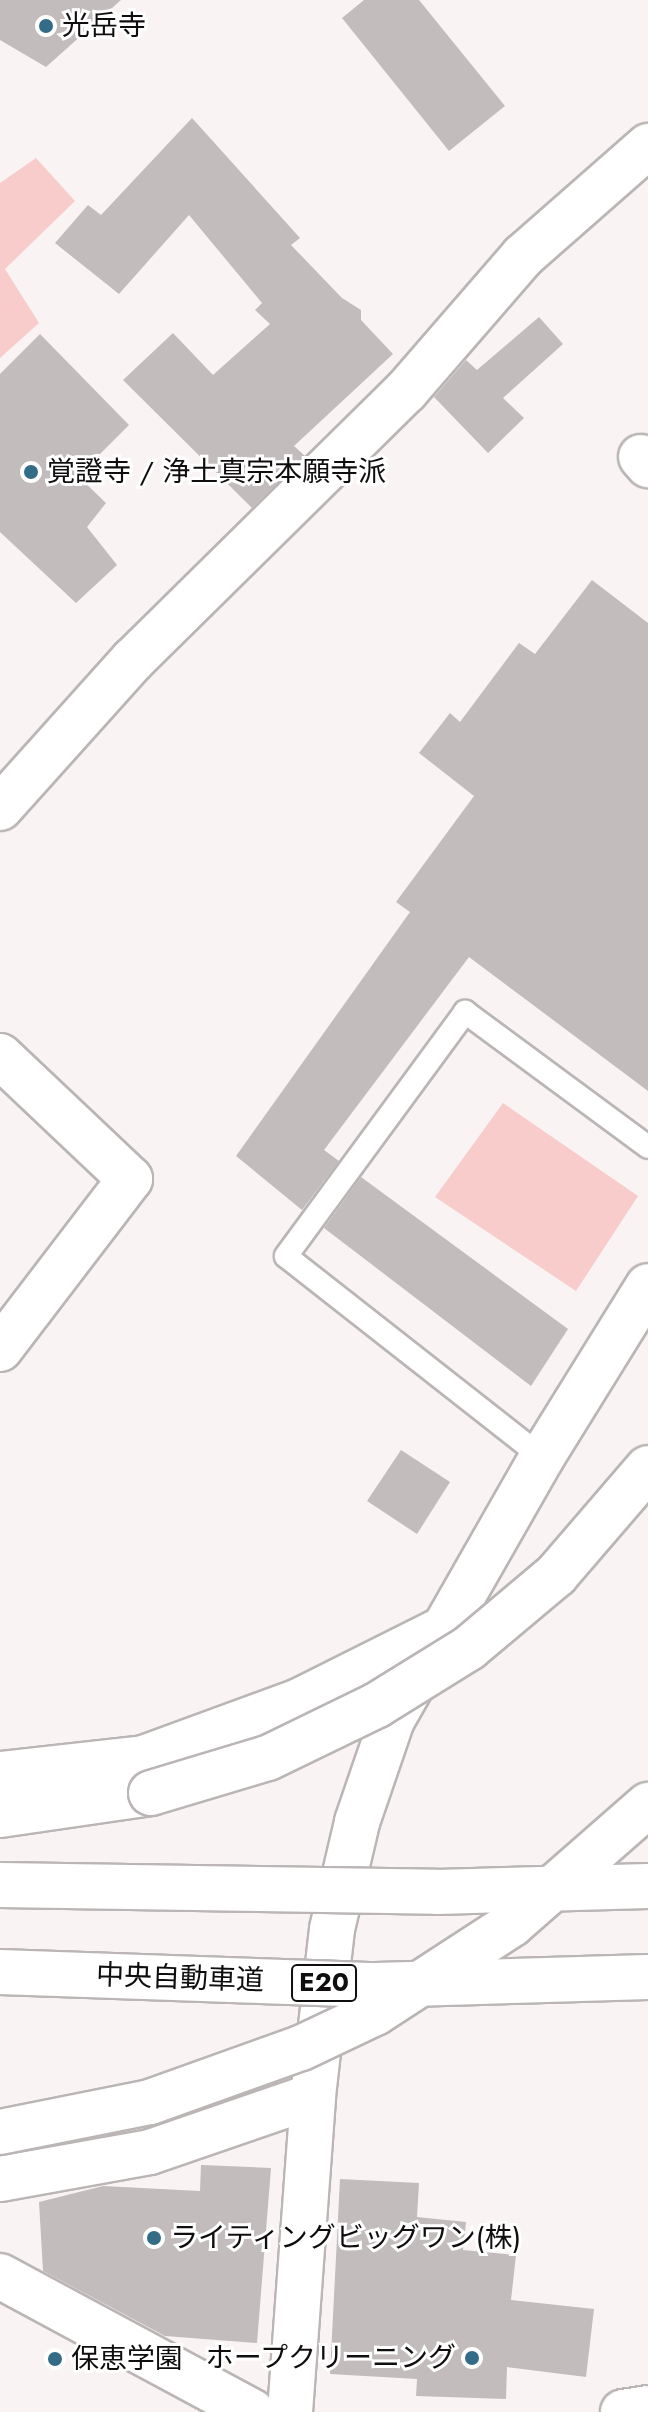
<!DOCTYPE html>
<meta charset="utf-8">
<style>
body{margin:0}
#map{position:relative;width:648px;height:2412px;overflow:hidden;background:#faf3f3;font-family:Jost,"Noto Sans JP",sans-serif}
div>[style]{position:absolute}
.green>*{inset:0;background:#f8ccca}
.building>*{inset:0;background:#c2bcbc}
.roads{filter:drop-shadow(2px 0 #bbb5b5) drop-shadow(-2px 0 #bbb5b5) drop-shadow(0 2px #bbb5b5) drop-shadow(0 -2px #bbb5b5)}
.lane>*{height:22px;margin:-11px;padding:0 11px;transform-origin:11px;border-radius:11px;background:#fff}
.street>*{height:44px;margin:-22px;padding:0 22px;transform-origin:22px;border-radius:22px;background:#fff}
.secondary>*{height:44px;margin:-22px;padding:0 22px;transform-origin:22px;border-radius:22px;background:#fff}
.highway>*{height:44px;margin:-22px;padding:0 22px;transform-origin:22px;border-radius:22px;background:#fff}
.bridges{filter:drop-shadow(2px 0 #bbb5b5) drop-shadow(-2px 0 #bbb5b5) drop-shadow(0 2px #bbb5b5) drop-shadow(0 -2px #bbb5b5)}
.highway-bridge>*{height:44px;margin:-22px;padding:0 22px;transform-origin:22px;border-radius:22px;background:#fff}
.dots>*{width:22px;height:22px;translate:-50% -50%;box-sizing:border-box;border:4px solid #fff;border-radius:50%}
span{translate:-50% -50%;white-space:nowrap;text-align:center;line-height:1.15;-webkit-text-stroke:6px #fff;paint-order:stroke}
.shield-label span{padding:2px 6px;background:#fff;border:2px solid;border-radius:6px;-webkit-text-stroke-width:0}
.shield-label{font-size:26px;color:#0f0d0d;font-weight:700}
.poi-label{font-size:28px;color:#0f0d0d}
.left{translate:0 -50%;text-align:left}
.right{translate:-100% -50%;text-align:right}
.street-label{font-size:28px;color:#0f0d0d}
</style>
<div id="map">
<div class="green">
<div style="clip-path:polygon(36px 158px,75px 201px,5px 269px,39px 323px,0 358px,0 183px)"></div>
<div style="clip-path:polygon(503px 1103px,638px 1196px,576px 1291px,435px 1197px)"></div>
</div>
<div class="building">
<div style="clip-path:polygon(0 0,121px 0,46px 67px,0 40px)"></div>
<div style="clip-path:polygon(364px 0,419px 0,505px 106px,449px 151px,342px 18px)"></div>
<div style="clip-path:polygon(192px 118px,300px 238px,291px 245px,342px 298px,361px 310px,361px 320px,393px 354px,294px 446px,305px 456px,252px 508px,123px 380px,173px 333px,213px 375px,270px 324px,255px 310px,262px 303px,189px 215px,119px 294px,55px 243px,88px 205px,101px 215px)"></div>
<div style="clip-path:polygon(539px 317px,563px 344px,503px 398px,524px 418px,488px 453px,434px 397px,466px 360px,477px 370px)"></div>
<div style="clip-path:polygon(40px 334px,129px 425px,78px 476px,106px 503px,87px 527px,117px 565px,76px 603px,0 532px,0 374px)"></div>
<div style="clip-path:polygon(592px 580px,648px 623px,648px 1091px,469px 957px,324px 1150px,339px 1161px,302px 1210px,236px 1156px,410px 912px,396px 902px,474px 796px,419px 753px,450px 713px,460px 722px,519px 643px,535px 654px)"></div>
<div style="clip-path:polygon(361px 1177px,568px 1329px,531px 1386px,324px 1228px)"></div>
<div style="clip-path:polygon(401px 1450px,450px 1482px,417px 1534px,367px 1501px)"></div>
<div style="clip-path:polygon(201px 2165px,271px 2168px,257px 2343px,165px 2336px,43px 2271px,39px 2202px,103px 2186px,200px 2191px)"></div>
<div style="clip-path:polygon(340px 2179px,419px 2183px,417px 2217px,466px 2222px,463px 2250px,516px 2255px,511px 2300px,594px 2309px,586px 2377px,507px 2367px,506px 2399px,416px 2396px,417px 2379px,330px 2374px)"></div>
</div>
<div class="roads">
<div class="lane">
<div style="left:542px;top:1457px;width:325px;rotate:-141.9deg"></div>
<div style="left:286px;top:1256px;width:303px;rotate:-53.7deg"></div>
<div style="left:465px;top:1012px;width:227px;rotate:36.4deg"></div>
</div>
<div class="street">
<div style="left:641px;top:457px;width:11px;rotate:49deg"></div>
<div style="left:0;top:808px;width:199px;rotate:-48.1deg"></div>
<div style="left:133px;top:660px;width:383px;rotate:-44.6deg"></div>
<div style="left:406px;top:391px;width:179px;rotate:-49.1deg"></div>
<div style="left:523px;top:256px;width:167px;rotate:-41.3deg"></div>
<div style="left:0;top:1056px;width:179px;rotate:43.4deg"></div>
<div style="left:130px;top:1179px;width:214px;rotate:127.4deg"></div>
<div style="left:0;top:1774px;width:145px;rotate:-6.3deg"></div>
<div style="left:144px;top:1758px;width:165px;rotate:-20.2deg"></div>
<div style="left:299px;top:1701px;width:161px;rotate:-26.6deg"></div>
<div style="left:0;top:2179px;width:152px;rotate:-10.2deg"></div>
<div style="left:150px;top:2152px;width:172px;rotate:-19deg"></div>
<div style="left:0;top:2276px;width:287px;rotate:28.3deg"></div>
<div style="left:623px;top:2412px;width:25px;rotate:-9deg"></div>
</div>
<div class="secondary">
<div style="left:290px;top:2412px;width:317px;rotate:-85.8deg"></div>
<div style="left:313px;top:2096px;width:168px;rotate:-83.5deg"></div>
<div style="left:332px;top:1929px;width:110px;rotate:-76.8deg"></div>
<div style="left:357px;top:1822px;width:108px;rotate:-71.1deg"></div>
<div style="left:392px;top:1720px;width:303px;rotate:-60.3deg"></div>
<div style="left:542px;top:1457px;width:201px;rotate:-58.2deg"></div>
</div>
<div class="highway">
<div style="left:0;top:1815px;width:153px;rotate:-8.3deg"></div>
</div>
</div>
<div class="bridges">
<div class="highway-bridge">
<div style="left:151px;top:1793px;width:122px;rotate:-16.7deg"></div>
<div style="left:268px;top:1758px;width:121px;rotate:-25.9deg"></div>
<div style="left:377px;top:1705px;width:108px;rotate:-31.8deg"></div>
<div style="left:469px;top:1648px;width:114px;rotate:-40deg"></div>
<div style="left:556px;top:1575px;width:141px;rotate:-49.3deg"></div>
<div style="left:0;top:1885px;width:437px;rotate:0.9deg"></div>
<div style="left:437px;top:1892px;width:211px;rotate:-1.6deg"></div>
<div style="left:0;top:1972px;width:376px;rotate:2deg"></div>
<div style="left:376px;top:1985px;width:272px;rotate:-1.7deg"></div>
<div style="left:0;top:2132px;width:153px;rotate:-11.3deg"></div>
<div style="left:150px;top:2102px;width:160px;rotate:-19.7deg"></div>
<div style="left:301px;top:2048px;width:82px;rotate:-25.3deg"></div>
<div style="left:375px;top:2013px;width:163px;rotate:-33deg"></div>
<div style="left:512px;top:1924px;width:181px;rotate:-41.2deg"></div>
</div>
</div>
<div class="dots">
<div style="left:46px;top:26px;background:#346b86"></div>
<div style="left:31px;top:472px;background:#346b86"></div>
<div style="left:154px;top:2238px;background:#346b86"></div>
<div style="left:472px;top:2358px;background:#346b86"></div>
<div style="left:55px;top:2359px;background:#346b86"></div>
</div>
<div class="shield-label">
<span style="left:324px;top:1983px">E20</span>
</div>
<div class="poi-label">
<span class="left" style="left:62px;top:26px">光岳寺</span>
<span class="left" style="left:47px;top:472px">覚證寺 / 浄土真宗本願寺派</span>
<span class="left" style="left:170px;top:2238px">ライティングビッグワン(株)</span>
<span class="right" style="left:456px;top:2358px">ホープクリーニング</span>
<span class="left" style="left:71px;top:2359px">保恵学園</span>
</div>
<div class="street-label">
<span style="left:180px;top:1978px;rotate:2deg">中央自動車道</span>
</div>
</div>
